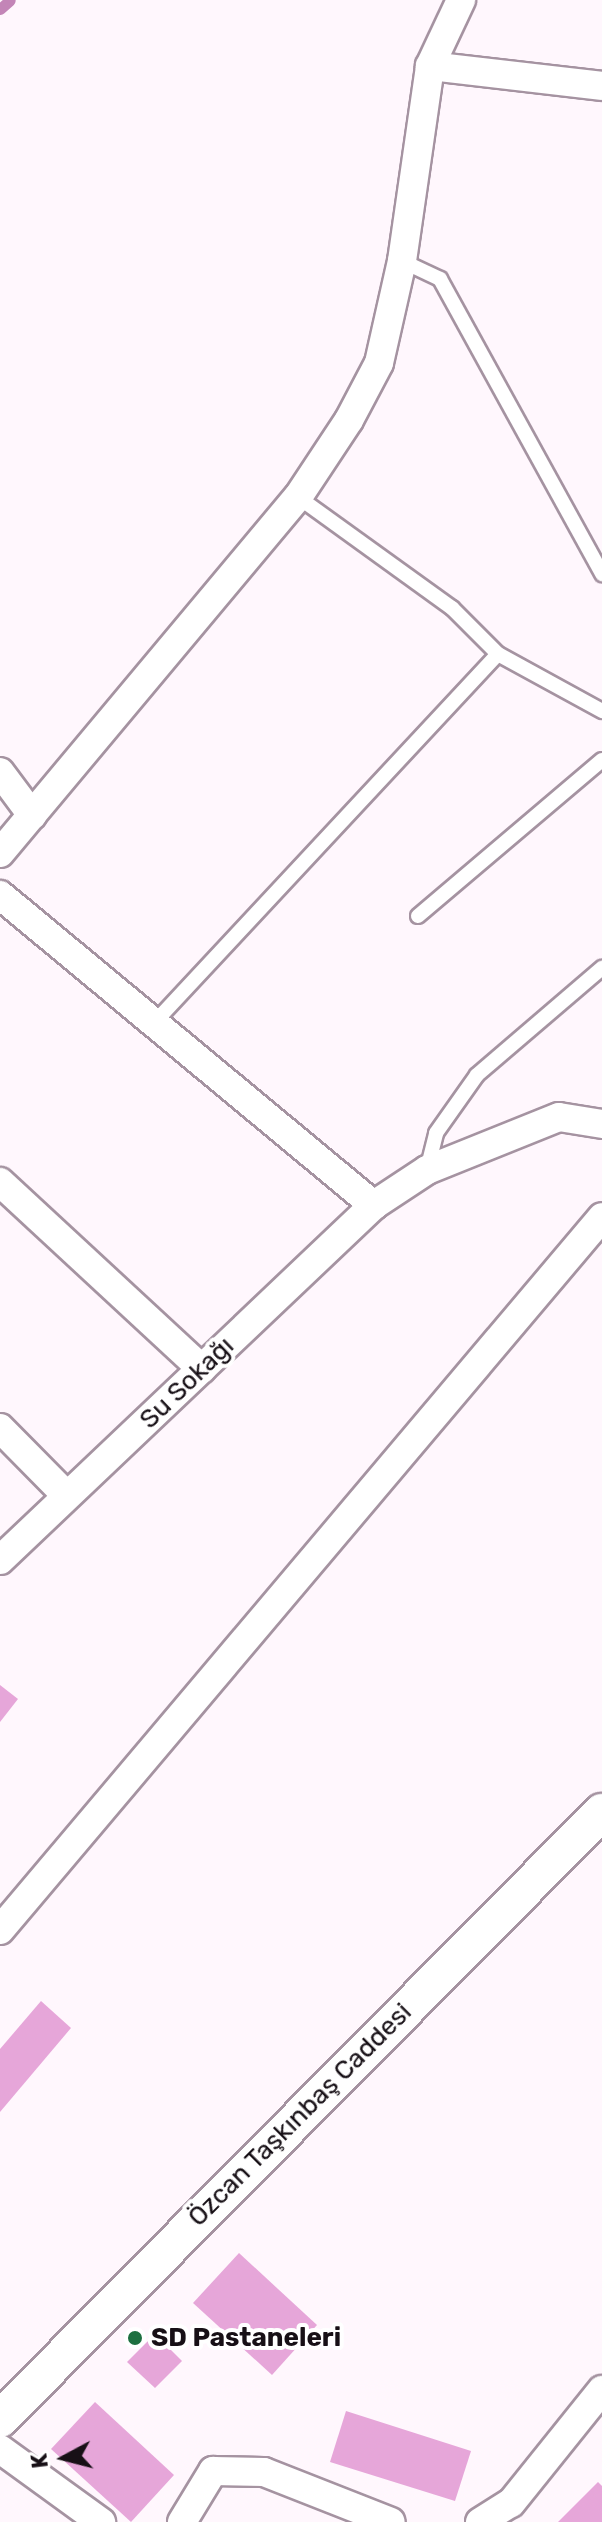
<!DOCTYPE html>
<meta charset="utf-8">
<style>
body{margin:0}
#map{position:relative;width:602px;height:2522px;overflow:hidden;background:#fff7fd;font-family:Rubik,sans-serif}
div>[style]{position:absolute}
.stream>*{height:11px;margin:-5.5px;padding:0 5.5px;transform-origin:5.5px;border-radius:5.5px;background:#c385b7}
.building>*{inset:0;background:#e6a6d9}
.roads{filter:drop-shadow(2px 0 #a593a1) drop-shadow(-2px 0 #a593a1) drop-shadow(0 2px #a593a1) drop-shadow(0 -2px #a593a1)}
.service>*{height:14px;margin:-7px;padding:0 7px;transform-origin:7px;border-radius:7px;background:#fff}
.minor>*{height:28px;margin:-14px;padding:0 14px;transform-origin:14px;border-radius:14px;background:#fff}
.tertiary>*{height:36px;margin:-18px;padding:0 18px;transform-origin:18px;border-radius:18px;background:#fff}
.dots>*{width:22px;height:22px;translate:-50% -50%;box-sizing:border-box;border:4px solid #fff;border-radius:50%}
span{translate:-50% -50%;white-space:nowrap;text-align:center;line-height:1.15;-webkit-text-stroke:8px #fff;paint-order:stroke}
.street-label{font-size:26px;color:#171016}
.poi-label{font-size:26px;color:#171016;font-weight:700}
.left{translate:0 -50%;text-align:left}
.north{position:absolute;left:24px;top:2418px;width:80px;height:80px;-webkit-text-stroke:6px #fff;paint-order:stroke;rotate:263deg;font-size:22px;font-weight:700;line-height:32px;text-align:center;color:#171016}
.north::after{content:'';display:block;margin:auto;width:28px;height:36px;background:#171016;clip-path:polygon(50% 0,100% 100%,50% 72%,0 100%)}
</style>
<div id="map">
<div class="stream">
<div style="left:0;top:9px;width:13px;rotate:-42deg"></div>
</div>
<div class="building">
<div style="clip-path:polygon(0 1685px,18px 1699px,0 1722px)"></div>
<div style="clip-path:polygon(41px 2001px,71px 2028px,0 2112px,0 2049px)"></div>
<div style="clip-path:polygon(239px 2253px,317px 2325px,272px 2375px,193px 2303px)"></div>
<div style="clip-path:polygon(155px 2334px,182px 2361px,155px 2388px,127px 2362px)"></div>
<div style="clip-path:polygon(95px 2402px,174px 2475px,131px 2522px,51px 2449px)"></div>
<div style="clip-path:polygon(346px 2411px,471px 2451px,455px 2501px,330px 2462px)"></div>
<div style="clip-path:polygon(598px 2482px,602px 2486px,602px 2522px,558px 2522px)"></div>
</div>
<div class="roads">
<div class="service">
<div style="left:402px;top:261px;width:42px;rotate:25.3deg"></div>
<div style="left:440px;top:279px;width:337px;rotate:61.2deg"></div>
<div style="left:298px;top:497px;width:190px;rotate:35.8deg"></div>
<div style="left:452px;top:608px;width:65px;rotate:45deg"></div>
<div style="left:498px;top:654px;width:119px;rotate:28.7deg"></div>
<div style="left:418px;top:916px;width:241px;rotate:-40.3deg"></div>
<div style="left:154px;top:1023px;width:504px;rotate:-47.01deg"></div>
<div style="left:427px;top:1170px;width:38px;rotate:-76deg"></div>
<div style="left:436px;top:1133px;width:71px;rotate:-54.7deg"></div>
<div style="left:477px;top:1075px;width:165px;rotate:-40.6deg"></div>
</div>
<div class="minor">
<div style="left:430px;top:66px;width:173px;rotate:6.6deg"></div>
<div style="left:0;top:772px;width:54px;rotate:53.3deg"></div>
<div style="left:0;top:853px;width:464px;rotate:-50.1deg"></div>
<div style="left:298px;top:497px;width:92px;rotate:-56.5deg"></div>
<div style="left:349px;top:420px;width:64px;rotate:-62.2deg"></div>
<div style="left:379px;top:363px;width:105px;rotate:-77.3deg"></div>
<div style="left:402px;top:261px;width:197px;rotate:-81.8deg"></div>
<div style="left:430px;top:66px;width:73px;rotate:-64.8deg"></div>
<div style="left:0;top:895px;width:486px;rotate:39.7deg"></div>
<div style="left:374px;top:1205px;width:64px;rotate:-33.4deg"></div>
<div style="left:427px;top:1170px;width:142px;rotate:-21.9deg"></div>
<div style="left:559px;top:1117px;width:44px;rotate:9.2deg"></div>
<div style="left:0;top:1182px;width:275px;rotate:42.8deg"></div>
<div style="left:0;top:1428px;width:95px;rotate:45.4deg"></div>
<div style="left:0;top:1560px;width:516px;rotate:-43.51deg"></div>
<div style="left:0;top:1930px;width:933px;rotate:-49.82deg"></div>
<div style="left:0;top:2449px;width:125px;rotate:35.9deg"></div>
<div style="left:182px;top:2522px;width:60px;rotate:-58.7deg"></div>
<div style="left:213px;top:2471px;width:51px;rotate:1.1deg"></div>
<div style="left:264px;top:2472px;width:136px;rotate:21.5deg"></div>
<div style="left:480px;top:2522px;width:36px;rotate:-32deg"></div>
<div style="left:511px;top:2503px;width:145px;rotate:-51.2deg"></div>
</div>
<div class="tertiary">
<div style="left:0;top:2419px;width:855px;rotate:-45.24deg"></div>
</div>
</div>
<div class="dots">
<div style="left:135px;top:2338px;background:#1d6f40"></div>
</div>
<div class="street-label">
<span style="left:187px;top:1383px;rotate:-44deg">Su Sokağı</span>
<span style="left:300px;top:2115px;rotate:-45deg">Özcan Taşkınbaş Caddesi</span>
</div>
<div class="poi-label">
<span class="left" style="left:151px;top:2338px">SD Pastaneleri</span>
</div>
<div class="north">K</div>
</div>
